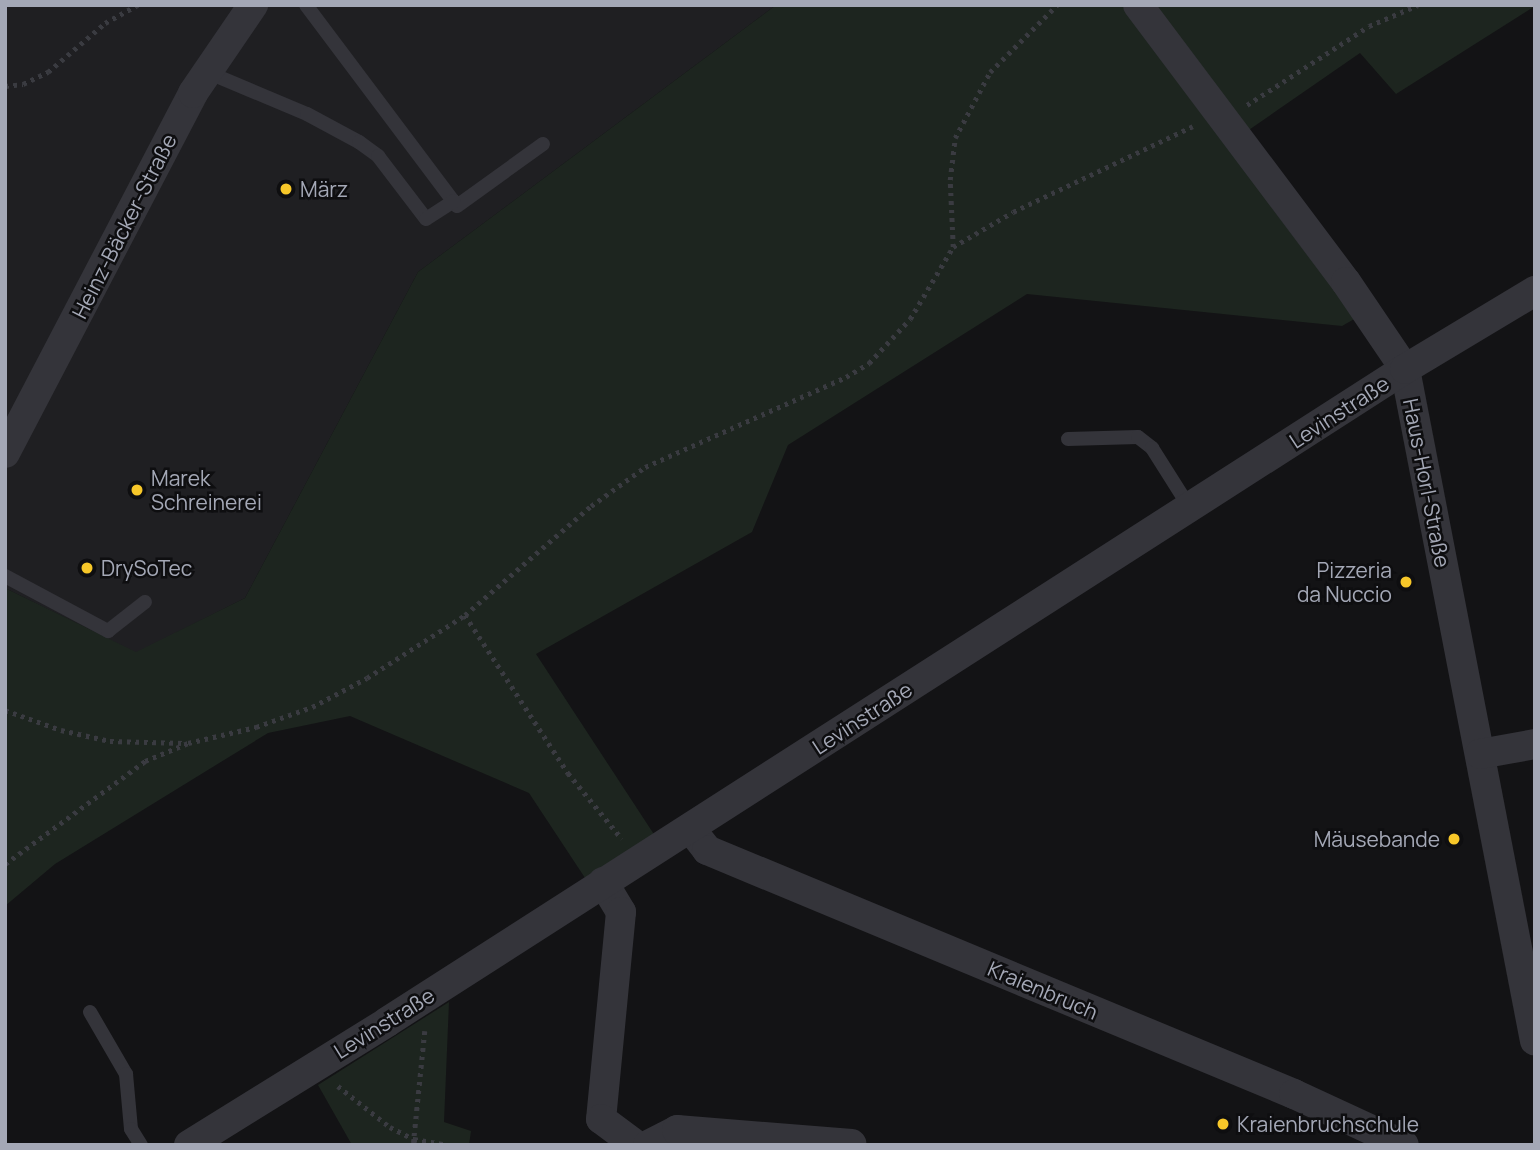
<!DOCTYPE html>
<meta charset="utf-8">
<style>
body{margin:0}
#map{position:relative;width:1540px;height:1150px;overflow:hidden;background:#131315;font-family:Manrope,sans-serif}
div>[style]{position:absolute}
.built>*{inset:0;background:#1f1f22}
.green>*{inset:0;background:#1d251f}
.path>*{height:4.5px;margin-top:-2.25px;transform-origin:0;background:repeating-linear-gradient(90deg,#3a3b41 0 3.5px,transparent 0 8.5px)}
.lane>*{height:14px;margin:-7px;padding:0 7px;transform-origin:7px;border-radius:7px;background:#34343a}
.street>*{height:30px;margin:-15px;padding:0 15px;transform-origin:15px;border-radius:15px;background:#34343a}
.dots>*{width:19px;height:19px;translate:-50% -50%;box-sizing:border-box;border:4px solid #0e0e10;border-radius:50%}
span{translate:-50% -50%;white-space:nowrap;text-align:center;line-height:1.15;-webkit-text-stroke:5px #0e0e10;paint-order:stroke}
.poi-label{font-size:21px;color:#a4a8b6}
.left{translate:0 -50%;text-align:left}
.right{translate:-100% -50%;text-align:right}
.street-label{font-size:21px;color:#a4a8b6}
.frame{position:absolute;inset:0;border:7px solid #a4a8b6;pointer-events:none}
</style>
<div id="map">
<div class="built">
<div style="clip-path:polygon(5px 5px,245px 5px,5px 447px)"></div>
<div style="clip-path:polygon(260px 5px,776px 5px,418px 272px,245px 598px,136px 653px,5px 588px,5px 467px,197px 94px)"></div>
</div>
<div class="green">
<div style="clip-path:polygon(776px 5px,1134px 5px,1363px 314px,1342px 326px,1027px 294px,788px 445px,752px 532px,536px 654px,659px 842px,591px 887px,529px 793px,350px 716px,268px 733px,55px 864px,5px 906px,5px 588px,136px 652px,245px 598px,418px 272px)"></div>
<div style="clip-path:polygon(1147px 5px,1535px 5px,1535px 6px,1396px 94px,1360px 53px,1243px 134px)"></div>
<div style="clip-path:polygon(449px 1002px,444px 1122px,471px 1131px,469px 1145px,352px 1145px,318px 1085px)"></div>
</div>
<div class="path">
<div style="left:5px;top:86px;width:18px;rotate:-6deg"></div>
<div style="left:23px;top:84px;width:28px;rotate:-26deg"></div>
<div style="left:48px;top:72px;width:75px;rotate:-40.7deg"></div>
<div style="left:105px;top:23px;width:38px;rotate:-29deg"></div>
<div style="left:1247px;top:105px;width:145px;rotate:-32.9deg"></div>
<div style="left:1369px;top:26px;width:53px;rotate:-23.2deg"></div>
<div style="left:953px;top:247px;width:67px;rotate:-92.6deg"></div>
<div style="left:950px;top:180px;width:42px;rotate:-83.2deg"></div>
<div style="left:955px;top:138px;width:75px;rotate:-62.1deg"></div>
<div style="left:990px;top:72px;width:95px;rotate:-45deg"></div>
<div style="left:465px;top:615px;width:189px;rotate:56.9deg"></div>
<div style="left:568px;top:773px;width:85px;rotate:50.7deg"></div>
<div style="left:5px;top:710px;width:59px;rotate:19.7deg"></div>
<div style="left:61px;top:730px;width:50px;rotate:12.7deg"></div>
<div style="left:110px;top:741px;width:74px;rotate:1.5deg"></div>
<div style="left:5px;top:864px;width:174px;rotate:-36.3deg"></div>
<div style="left:145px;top:761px;width:47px;rotate:-22.7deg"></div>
<div style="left:188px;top:743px;width:70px;rotate:-13.2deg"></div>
<div style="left:256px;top:727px;width:59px;rotate:-19.7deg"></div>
<div style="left:312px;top:707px;width:62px;rotate:-27.8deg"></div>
<div style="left:367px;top:678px;width:117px;rotate:-32.7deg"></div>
<div style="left:465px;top:615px;width:167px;rotate:-40.9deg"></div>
<div style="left:591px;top:506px;width:67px;rotate:-35.8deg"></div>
<div style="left:645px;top:467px;width:220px;rotate:-24.1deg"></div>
<div style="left:846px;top:377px;width:27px;rotate:-31deg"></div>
<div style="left:869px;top:363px;width:60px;rotate:-47deg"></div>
<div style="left:910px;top:319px;width:84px;rotate:-59.2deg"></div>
<div style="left:953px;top:247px;width:69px;rotate:-30.3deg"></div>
<div style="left:1013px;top:212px;width:199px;rotate:-25.5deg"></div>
<div style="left:425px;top:1031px;width:109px;rotate:95.8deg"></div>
<div style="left:414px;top:1139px;width:36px;rotate:10deg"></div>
<div style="left:338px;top:1086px;width:66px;rotate:38.3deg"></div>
<div style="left:390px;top:1127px;width:27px;rotate:27deg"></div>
<div style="left:414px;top:1139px;width:6px;rotate:90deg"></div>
</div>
<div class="lane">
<div style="left:306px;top:5px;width:251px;rotate:53.1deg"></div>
<div style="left:457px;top:206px;width:106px;rotate:-35.8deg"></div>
<div style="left:207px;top:72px;width:108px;rotate:22.8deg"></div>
<div style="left:307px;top:114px;width:59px;rotate:28.3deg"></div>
<div style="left:359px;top:142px;width:24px;rotate:36deg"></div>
<div style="left:378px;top:156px;width:79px;rotate:52.7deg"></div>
<div style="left:426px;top:219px;width:33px;rotate:-33deg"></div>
<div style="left:1068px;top:439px;width:70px;rotate:-1.6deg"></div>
<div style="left:1138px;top:437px;width:18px;rotate:38deg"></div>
<div style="left:1152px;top:448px;width:71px;rotate:57.7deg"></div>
<div style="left:5px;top:576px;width:117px;rotate:28.1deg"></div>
<div style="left:108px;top:631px;width:47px;rotate:-38.1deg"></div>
<div style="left:90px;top:1012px;width:72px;rotate:59.9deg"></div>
<div style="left:126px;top:1074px;width:55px;rotate:84.8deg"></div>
<div style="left:131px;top:1129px;width:19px;rotate:58deg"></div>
</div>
<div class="street">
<div style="left:1138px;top:5px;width:346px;rotate:53.1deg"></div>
<div style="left:1346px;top:282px;width:105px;rotate:55.9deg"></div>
<div style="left:1405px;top:369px;width:684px;rotate:79.05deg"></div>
<div style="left:5px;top:453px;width:406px;rotate:-62.4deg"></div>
<div style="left:193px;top:93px;width:107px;rotate:-55.7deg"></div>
<div style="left:1480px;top:754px;width:56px;rotate:-10.3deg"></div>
<div style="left:690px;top:828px;width:28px;rotate:52deg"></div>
<div style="left:707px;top:850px;width:636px;rotate:22.57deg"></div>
<div style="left:1294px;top:1094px;width:121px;rotate:24.9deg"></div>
<div style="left:603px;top:882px;width:35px;rotate:59deg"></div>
<div style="left:621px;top:912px;width:208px;rotate:95.5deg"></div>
<div style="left:601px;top:1119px;width:44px;rotate:36.6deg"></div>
<div style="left:189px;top:1145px;width:233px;rotate:-31.8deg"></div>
<div style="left:387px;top:1022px;width:1209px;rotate:-32.68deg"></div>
<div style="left:1405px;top:369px;width:152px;rotate:-31deg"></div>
<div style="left:648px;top:1145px;width:33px;rotate:-27deg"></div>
<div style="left:677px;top:1130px;width:175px;rotate:4.6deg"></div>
</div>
<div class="dots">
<div style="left:286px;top:189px;background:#f7c729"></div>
<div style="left:137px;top:490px;background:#f7c729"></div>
<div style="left:87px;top:568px;background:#f7c729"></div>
<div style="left:1406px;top:582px;background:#f7c729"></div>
<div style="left:1454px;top:839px;background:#f7c729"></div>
<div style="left:1223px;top:1124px;background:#f7c729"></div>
</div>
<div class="poi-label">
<span class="left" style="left:300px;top:189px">März</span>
<span class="left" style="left:151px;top:490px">Marek<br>Schreinerei</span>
<span class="left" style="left:101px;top:568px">DrySoTec</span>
<span class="right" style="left:1392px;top:582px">Pizzeria<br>da Nuccio</span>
<span class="right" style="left:1440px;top:839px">Mäusebande</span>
<span class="left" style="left:1237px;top:1124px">Kraienbruchschule</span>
</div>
<div class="street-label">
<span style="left:124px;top:226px;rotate:-63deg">Heinz-Bäcker-Straße</span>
<span style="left:1339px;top:412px;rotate:-33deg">Levinstraße</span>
<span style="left:1427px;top:483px;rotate:79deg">Haus-Horl-Straße</span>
<span style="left:862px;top:718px;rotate:-33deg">Levinstraße</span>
<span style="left:1043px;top:990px;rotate:23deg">Kraienbruch</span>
<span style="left:384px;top:1023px;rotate:-32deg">Levinstraße</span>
</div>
<div class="frame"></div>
</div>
